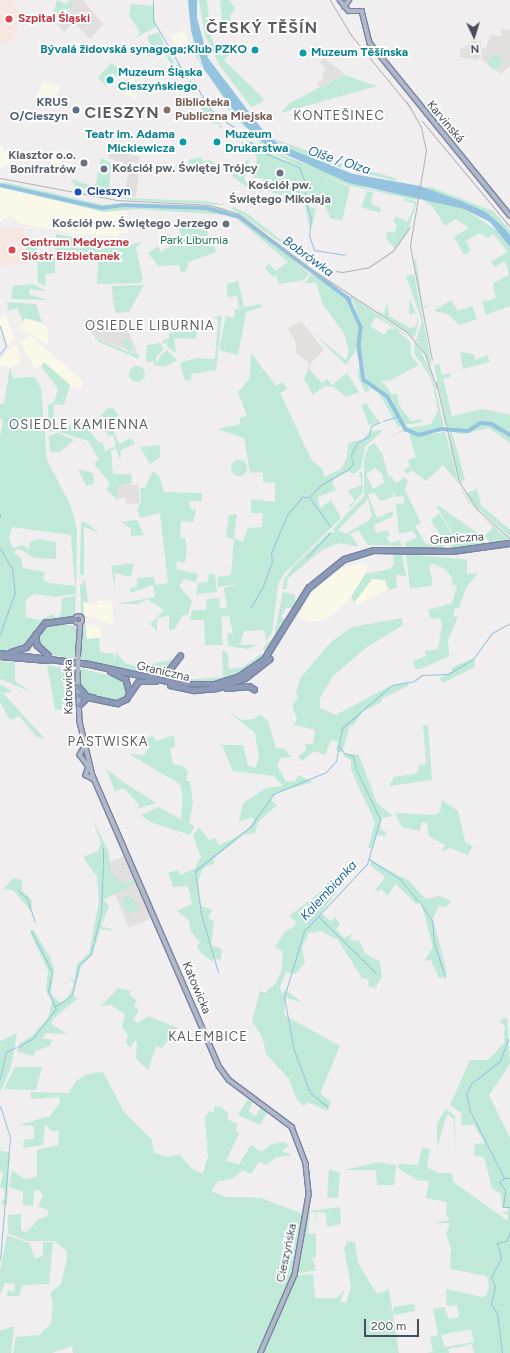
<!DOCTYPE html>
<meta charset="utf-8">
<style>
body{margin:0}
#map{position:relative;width:510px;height:1353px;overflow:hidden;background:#f0eeee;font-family:Figtree,sans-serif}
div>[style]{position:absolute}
.commercial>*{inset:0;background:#f9f8e9}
.education>*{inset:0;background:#e1e0df}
.medical>*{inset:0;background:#f7e7e1}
.green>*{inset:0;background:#c1e9d8}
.round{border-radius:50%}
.water>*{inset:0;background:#94c3e0}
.stream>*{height:1px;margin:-0.5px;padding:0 0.5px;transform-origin:0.5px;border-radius:0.5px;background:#94c3e0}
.river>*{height:3.5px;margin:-1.75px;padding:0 1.75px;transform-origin:1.75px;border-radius:1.75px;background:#94c3e0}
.roads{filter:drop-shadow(1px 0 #7784a2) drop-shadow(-1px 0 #7784a2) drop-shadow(0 1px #7784a2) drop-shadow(0 -1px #7784a2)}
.major>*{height:3.5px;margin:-1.75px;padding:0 1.75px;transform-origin:1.75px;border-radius:1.75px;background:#b1b9c9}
.major>.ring{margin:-1.75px;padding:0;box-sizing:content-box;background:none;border:3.5px solid #b1b9c9;border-radius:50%}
.highway>*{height:4.5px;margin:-2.25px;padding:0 2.25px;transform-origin:2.25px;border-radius:2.25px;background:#8c99b7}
.rail>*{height:1px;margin:-0.5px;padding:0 0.5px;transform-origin:0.5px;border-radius:0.5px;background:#b1b2b7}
.major-bridge>*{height:3.5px;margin:-1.75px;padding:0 1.75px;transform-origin:1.75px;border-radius:1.75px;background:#b1b9c9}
.dots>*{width:11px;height:11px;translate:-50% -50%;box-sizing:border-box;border:2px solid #fff;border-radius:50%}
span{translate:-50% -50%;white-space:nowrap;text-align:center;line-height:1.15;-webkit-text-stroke:3.5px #fff;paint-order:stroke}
.health-label{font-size:12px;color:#be3a42;font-weight:700}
.left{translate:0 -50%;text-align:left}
.culture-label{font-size:12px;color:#0d838f;font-weight:700}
.right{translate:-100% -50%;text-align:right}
.service-label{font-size:12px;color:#4e5e75;font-weight:700}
.education-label{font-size:12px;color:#785e54;font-weight:700}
.street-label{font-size:12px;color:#484e59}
.worship-label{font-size:12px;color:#5b616d;font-weight:700}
.transit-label{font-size:12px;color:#164399;font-weight:700}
.park-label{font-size:12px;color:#227158}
.neighbourhood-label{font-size:13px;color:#5b5d62;letter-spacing:1px}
.water-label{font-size:13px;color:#1e6796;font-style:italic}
.district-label{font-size:16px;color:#5b5d62;font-weight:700;letter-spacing:1px}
.north{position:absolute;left:454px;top:16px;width:40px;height:40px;-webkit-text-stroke:3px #fff;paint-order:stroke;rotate:176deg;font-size:11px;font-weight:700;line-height:16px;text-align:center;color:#484e59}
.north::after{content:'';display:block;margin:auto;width:14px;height:18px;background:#484e59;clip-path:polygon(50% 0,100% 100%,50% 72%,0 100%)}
.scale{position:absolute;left:364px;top:1319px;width:55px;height:18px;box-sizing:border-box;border:2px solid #484e59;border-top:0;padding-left:5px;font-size:12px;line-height:14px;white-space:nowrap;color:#484e59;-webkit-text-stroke:3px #fff;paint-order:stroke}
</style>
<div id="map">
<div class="commercial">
<div style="clip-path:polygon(185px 30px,190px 53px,179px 58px,177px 53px,180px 51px,169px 36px)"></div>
<div style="clip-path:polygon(131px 76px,135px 78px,131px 89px,138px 95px,136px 100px,119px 91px,122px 83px,128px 84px)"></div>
<div style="clip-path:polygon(43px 82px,60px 87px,53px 103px,35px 97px)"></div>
<div style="clip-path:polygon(3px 145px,4px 151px,14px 157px,9px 165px,0 168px,0 146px)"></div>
<div style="clip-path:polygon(62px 153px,60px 175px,48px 173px,52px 154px)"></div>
<div style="clip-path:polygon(0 187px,104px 212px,127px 210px,128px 233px,119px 233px,119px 236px,81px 235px,18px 223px,16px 218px,9px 216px,0 222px)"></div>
<div style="clip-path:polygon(6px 315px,15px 339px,8px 345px,0 325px,0 318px)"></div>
<div style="clip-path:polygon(24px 318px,42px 323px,48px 329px,48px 345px,20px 328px)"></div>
<div style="clip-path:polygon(30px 335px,83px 381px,81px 389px,70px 385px,45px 363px,35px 369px,21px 343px)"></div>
<div style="clip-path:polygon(16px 343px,21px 362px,12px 368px,0 365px,0 359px)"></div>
<div style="clip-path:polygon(361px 563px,368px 566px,358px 591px,329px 618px,308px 623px,299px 615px,311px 594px,337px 570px)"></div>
<div style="clip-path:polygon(376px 578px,385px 581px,386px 590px,357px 605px,355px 602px,369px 580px)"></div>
<div style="clip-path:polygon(112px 600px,113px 625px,84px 615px,83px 602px,97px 605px,98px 601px)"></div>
<div style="clip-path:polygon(85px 623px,101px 627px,101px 638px,87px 639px)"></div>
</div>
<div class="education">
<div style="clip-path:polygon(70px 0,83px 0,103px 24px,90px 39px,74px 23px,64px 32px,57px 24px,68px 16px,65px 13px,74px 5px)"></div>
<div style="clip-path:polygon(501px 29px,510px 30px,510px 65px,501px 74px,481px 59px,482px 48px,486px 48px,490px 35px,502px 36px)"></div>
<div style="clip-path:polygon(472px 41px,481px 42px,480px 57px,476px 60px,460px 57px,460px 50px)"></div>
<div style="clip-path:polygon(324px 58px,345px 74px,319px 88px,317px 83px,324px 79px,322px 75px,326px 69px,320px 63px)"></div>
<div style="clip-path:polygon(111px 148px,140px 157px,138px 169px,108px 158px)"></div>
<div style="clip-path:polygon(129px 171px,139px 173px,136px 197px,124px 197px)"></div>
<div style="clip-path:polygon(111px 319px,125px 323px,138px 354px,96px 338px,84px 324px,88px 320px)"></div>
<div style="clip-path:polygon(301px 321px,324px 350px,310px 364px,296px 353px,296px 343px,288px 328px)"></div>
<div style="clip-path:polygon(117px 485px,138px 485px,140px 503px,126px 504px,125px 498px,117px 498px)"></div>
<div style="clip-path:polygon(126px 855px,152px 918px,129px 928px,103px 865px)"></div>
</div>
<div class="medical">
<div style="clip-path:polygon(0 0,13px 0,18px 8px,16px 37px,0 46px)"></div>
<div style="clip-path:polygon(24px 227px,25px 263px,0 266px,0 229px)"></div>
</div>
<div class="green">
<div style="clip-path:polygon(57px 0,66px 4px,70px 0,74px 5px,50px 25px)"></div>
<div style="clip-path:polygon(187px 0,199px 59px,246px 129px,226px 107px,228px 105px,195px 55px)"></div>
<div style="clip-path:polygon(199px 0,207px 0,211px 37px,217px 50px,213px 51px,205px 36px)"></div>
<div style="clip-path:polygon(220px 0,229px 0,235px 8px,230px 16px,233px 28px,227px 32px,223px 29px)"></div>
<div style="clip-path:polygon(131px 4px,153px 6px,156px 27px,137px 37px,140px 32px,129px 15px)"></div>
<div style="clip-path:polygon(159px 32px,164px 45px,169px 53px,170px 49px,175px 57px,170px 55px,175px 64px,178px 63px,175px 57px,181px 67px,174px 69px,163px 51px,156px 57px,157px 46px,151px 47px,147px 36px)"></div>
<div style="clip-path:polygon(218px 52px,229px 53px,224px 60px,264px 99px,262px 102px,251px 107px,220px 66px,214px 54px)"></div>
<div class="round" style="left:488px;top:55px;width:14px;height:14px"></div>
<div style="clip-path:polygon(111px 63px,121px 71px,118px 77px,112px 73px,106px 86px,98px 78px)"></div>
<div style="clip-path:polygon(344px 75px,377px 86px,281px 113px,288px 104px)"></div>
<div style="clip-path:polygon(201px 99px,218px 120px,222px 127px,220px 129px,219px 124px,212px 123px,210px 116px,205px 113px,199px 117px,203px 111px,197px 103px)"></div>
<div style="clip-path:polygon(251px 131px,275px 152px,367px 188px,418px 198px,417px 200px,351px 186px,308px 170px,258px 146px,260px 143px)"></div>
<div style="clip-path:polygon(272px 138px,343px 164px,341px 168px,297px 153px)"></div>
<div style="clip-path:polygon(251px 141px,275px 156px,350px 187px,342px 221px,330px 218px,323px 200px,307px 194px,309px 207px,316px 209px,312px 227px,309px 226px,304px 201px,264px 190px,259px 193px,264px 186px,263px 178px,254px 178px,257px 157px,247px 147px,244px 153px,241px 147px,237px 148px,242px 142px)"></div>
<div style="clip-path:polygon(201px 157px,203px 161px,210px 160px,220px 167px,202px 163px,200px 167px,189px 166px,188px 160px)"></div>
<div style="clip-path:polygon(101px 158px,111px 163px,109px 194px,75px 186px,71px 179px,95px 187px)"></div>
<div style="clip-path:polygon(246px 160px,249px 161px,244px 179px,257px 195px,232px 176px,233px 172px,241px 176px)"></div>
<div style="clip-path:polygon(347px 165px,396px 178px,396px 181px,346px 169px)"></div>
<div style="clip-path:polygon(4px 182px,104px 205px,208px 206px,227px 209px,227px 215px,137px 209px,104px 212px,0 187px)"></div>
<div style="clip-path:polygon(431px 187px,493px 211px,510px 230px,510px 235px,486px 212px,425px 188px)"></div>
<div style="clip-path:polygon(74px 189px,125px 198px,205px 201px,222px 204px,225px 201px,223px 205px,130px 200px)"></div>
<div style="clip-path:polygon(367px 191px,373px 192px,371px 204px,381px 208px,380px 213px,361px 207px)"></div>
<div style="clip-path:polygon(405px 198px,417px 202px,408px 231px,395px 249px,386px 238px,388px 231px,394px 233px,397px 225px,393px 222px,396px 216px,407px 222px,415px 204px,403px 200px)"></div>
<div style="clip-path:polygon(420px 198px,464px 209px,499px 232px,510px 247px,510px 306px,486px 315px,482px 302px,496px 298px,493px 283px,509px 275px,505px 261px,495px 267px,491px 262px,507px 252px,500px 242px,493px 234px,488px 238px,480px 233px,466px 241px,471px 251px,464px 255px,454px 237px,469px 228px,456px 219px,445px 226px,433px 207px)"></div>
<div style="clip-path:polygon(234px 207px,248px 214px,314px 266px,231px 208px)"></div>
<div style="clip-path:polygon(231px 211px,249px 221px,312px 270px,296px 262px)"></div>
<div style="clip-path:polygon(231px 214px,253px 228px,309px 273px,304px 280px,279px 284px,276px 275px,273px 277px,265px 268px,269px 264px,276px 271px,288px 262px)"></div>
<div style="clip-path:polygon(192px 219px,205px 219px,209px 241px,218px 236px,213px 241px,216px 252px,186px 263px,189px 265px,185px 272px,181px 272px,179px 265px,158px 266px,148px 253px,158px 246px,161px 252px,174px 244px,173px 238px,181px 235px,179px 229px,184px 227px,183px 222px)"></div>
<div style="clip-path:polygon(56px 234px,87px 240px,102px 249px,106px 248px,107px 241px,115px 241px,115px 248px,142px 242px,136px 248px,143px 280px,140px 283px,97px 284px,98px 262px,94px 257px,70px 252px,55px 257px,55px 273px,45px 274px,46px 286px,38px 283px,37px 255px,26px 255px,27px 238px,37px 240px,38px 252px,55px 253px)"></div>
<div style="clip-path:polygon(416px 259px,423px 307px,432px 304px,423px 309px,434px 365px,439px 364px,442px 375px,450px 373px,450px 377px,443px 379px,452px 416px,483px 409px,510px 415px,510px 443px,489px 428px,463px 434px,452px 432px,465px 479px,461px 483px,451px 453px,449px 428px,446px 425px,413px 260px)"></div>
<div style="clip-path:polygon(311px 274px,348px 298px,360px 325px,358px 344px,363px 380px,369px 388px,379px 391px,385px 395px,402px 426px,398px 427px,378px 391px,370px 389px,366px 393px,358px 377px,360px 364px,356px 350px,346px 365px,314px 334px,346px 360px,349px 351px,344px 333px,323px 305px,316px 283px,305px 283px)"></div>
<div style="clip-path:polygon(414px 274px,432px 366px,416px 340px,422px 322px,406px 276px)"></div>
<div style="clip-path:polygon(238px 281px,244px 307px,261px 304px,262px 307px,246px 312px,238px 355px,219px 350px,226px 316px,234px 318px,235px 309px,243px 310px,239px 308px,237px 296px,227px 297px,227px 284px)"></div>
<div style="clip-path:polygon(33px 284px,46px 291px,29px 289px,30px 295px,48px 300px,11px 299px,13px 286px)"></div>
<div style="clip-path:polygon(144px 285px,129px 312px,116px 313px,113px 302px,123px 301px,113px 301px,112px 286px)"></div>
<div style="clip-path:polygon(351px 296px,413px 339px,376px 317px,370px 326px,384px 335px,389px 329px,396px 329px,410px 342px,411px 356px,419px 365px,389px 381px,381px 380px,392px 394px,397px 394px,399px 405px,411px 421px,421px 419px,422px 422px,404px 425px,390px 397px,379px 388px,367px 384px,360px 344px,362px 327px)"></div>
<div style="clip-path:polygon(410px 299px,419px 321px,414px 338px,375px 310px,384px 314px,387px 303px,389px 316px,410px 328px,415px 327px,418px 321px,416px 313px,410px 314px,409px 310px)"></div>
<div style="clip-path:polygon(451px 300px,458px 311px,472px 306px,477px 319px,459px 325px,448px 314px,434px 311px)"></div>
<div style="clip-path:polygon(7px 302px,36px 304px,42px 323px,25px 318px,23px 322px,17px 308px,8px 311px)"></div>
<div style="clip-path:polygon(222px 315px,216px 370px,191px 374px,191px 380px,185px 381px,180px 363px,177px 364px,195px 358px,215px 359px,218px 319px,212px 318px,211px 324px,210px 319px)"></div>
<div style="clip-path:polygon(87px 328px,96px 338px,128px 352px,123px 341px,128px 338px,134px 349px,129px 352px,138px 354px,139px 359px,99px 342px)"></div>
<div style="clip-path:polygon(198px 330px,195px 339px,174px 338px,176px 353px,166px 346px,169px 340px,165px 344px,162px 341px,169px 338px,169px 333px)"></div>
<div style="clip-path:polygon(415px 341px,431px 371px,444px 426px,421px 434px,407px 428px,431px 424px,438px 410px,431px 378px,414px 353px)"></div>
<div style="clip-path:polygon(160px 343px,164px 349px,156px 357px,157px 365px,160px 356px,167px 350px,177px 360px,165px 367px,154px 365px,154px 361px,146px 362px,147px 345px)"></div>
<div style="clip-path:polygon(460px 352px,473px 354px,476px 360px,487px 355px,490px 362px,463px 369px)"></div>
<div style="clip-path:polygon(251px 353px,276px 386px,283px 382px,287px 389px,280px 393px,311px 459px,323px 470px,324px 477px,341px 469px,347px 457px,348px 443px,363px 439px,370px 431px,383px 430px,365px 447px,361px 468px,354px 474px,347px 471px,334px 479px,332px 483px,336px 490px,318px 497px,320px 508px,331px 500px,341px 518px,284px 574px,278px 585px,272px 633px,266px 641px,264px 630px,244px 631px,240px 645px,259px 644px,248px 649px,228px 646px,227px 634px,233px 633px,229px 616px,221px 617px,223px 645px,205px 645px,204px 620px,190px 620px,192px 610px,206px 610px,207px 599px,219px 598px,220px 608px,227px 608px,224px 588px,239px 584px,218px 587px,217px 577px,231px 575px,234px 539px,226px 537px,229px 515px,237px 514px,234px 538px,243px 542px,248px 528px,262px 527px,263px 513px,251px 513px,251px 499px,275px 502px,275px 483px,263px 482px,263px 472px,250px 473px,244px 438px,217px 429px,241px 424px,239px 418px,247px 416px,238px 392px,250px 378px)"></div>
<div style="clip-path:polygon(44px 362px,70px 385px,64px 405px,54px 404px,53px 432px,49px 431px,48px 405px,54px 402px,58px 389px,41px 366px)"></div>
<div style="clip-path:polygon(310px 364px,310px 370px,322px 383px,327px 379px,332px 385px,347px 373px,359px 392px,346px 397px,334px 387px,325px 386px,313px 395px,304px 379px)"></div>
<div class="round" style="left:129px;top:366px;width:16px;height:16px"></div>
<div style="clip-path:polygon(evenodd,10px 367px,13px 378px,35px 377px,41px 389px,47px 460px,70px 504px,77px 529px,76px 594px,56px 597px,34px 594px,26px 600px,25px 617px,40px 620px,53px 614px,56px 619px,61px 613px,62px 598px,76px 596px,75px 613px,70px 618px,42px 623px,27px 644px,13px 651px,0 650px,0 437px,3px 420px,0 419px,0 404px,4px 404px,10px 367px,12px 527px,71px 535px,75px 586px,49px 583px,43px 580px,45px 572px,23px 568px,21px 558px,13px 552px,19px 549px,35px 558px,56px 559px,56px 542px,40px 539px,30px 542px,29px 549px,22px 545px,13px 548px,9px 539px,12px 527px)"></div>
<div style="clip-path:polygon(367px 403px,370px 410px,380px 423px,369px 425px,361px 405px)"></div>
<div style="clip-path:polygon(108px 408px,114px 409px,122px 421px,112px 427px,119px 444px,131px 438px,135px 444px,121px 450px,120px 460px,116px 449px,111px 450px,113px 474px,132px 474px,131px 484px,117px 485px,118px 500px,106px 490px,110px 483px,94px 464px,99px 459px,88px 441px,59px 432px,71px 425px,71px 431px,83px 431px,84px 425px,88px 424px,86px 427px,99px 443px,102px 441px,105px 451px,116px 446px,113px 435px,109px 436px,97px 419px)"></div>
<div style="clip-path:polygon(404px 429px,419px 436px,445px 432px,459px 484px,443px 465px,426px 481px,412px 470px,407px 474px,404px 470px,410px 466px,408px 460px,416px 457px,409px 433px,403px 431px,390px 436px)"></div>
<div style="clip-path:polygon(58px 433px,74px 440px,60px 452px,50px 452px,49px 436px)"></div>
<div style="clip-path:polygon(evenodd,374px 443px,382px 453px,394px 497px,380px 501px,374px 492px,368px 495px,377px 518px,393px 511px,393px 516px,374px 525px,376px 533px,388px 530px,390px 535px,386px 538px,391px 543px,400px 540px,402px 546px,368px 545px,358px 530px,350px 534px,359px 547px,339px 543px,322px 550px,288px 578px,286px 589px,283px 589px,284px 579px,294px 566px,329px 532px,335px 533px,333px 529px,364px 496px,364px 459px,369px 446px,374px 443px,375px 468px,382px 474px,384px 483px,373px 489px,366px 474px,375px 468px,374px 443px,368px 499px,372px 516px,369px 520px,346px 534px,338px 530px,368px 499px)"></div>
<div style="clip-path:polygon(160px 445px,160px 457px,150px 464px,140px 447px)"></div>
<div class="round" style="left:231px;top:460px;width:16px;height:16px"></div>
<div style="clip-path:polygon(78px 469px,93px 473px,94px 484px,86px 486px,88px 490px)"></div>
<div style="clip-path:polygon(153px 471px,159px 476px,164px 492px,202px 493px,202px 501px,189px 501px,190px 509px,196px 510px,193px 522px,181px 521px,180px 538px,185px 538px,187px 549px,185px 563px,177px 561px,176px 569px,198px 574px,196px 582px,184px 579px,179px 586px,192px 601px,188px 615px,183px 615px,174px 630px,169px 630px,169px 616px,157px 618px,157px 631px,150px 624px,164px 610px,147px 599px,138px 604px,117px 604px,155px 597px,153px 585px,130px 593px,130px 588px,137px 587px,137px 578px,154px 577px,155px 585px,168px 583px,160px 513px,140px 518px,137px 509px,141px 502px,140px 488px,145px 488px)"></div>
<div style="clip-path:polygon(362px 471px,363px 492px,350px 508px,348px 506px,355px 501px,348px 490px,362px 485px,359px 472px)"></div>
<div style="clip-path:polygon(390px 475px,396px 483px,405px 477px,408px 481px,405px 490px,421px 523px,415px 526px,426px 544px,438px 541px,446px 549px,458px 541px,461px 544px,480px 540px,481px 537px,487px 545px,446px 550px,406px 549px,405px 543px,417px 537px,413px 531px,399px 534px,396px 504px,405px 503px,403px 496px,396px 497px,388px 481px)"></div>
<div style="clip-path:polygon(462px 485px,467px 493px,477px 489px,481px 505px,510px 530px,510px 537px,477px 507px,470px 499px)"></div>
<div style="clip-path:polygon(459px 486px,481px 515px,510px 541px,492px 545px,484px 536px,493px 528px,468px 501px)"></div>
<div style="clip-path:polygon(436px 506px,439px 506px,479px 534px,458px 533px,456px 539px)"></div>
<div style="clip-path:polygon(439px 513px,453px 536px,444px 541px,431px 520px)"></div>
<div style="clip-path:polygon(137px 520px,144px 535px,131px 536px,131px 529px,122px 522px)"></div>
<div style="clip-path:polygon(84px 521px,98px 532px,84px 527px,84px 576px,80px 574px,81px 523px)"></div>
<div style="clip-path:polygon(397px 553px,402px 554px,406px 576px,396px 575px,397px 588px,389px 590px,385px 580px,372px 579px,355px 602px,351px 597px,365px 574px,390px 569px,394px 564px,393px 556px)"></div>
<div style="clip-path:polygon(406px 554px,462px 559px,467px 560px,467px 574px,478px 573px,466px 588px,459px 608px,455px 608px,453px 616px,458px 617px,448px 640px,449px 656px,421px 669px,415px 669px,413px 661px,426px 656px,424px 651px,438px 649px,442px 625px,440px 618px,431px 619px,428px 610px,452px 603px,457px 585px,452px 585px,452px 578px,445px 569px,434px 564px,429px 565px,433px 585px,410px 589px)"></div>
<div style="clip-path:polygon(134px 563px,131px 577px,115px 573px,115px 589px,111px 566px)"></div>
<div style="clip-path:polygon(209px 574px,215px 575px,217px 592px,196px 594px,198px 583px,208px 582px)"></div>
<div style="clip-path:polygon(85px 579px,88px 603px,83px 602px,84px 619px,81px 615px,80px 586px)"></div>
<div style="clip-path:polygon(283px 592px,295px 595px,295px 603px,292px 608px,286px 608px,281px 617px,287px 620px,267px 655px,263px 648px,274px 636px)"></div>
<div style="clip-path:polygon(402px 618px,403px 625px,367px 647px,333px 676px,320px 698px,320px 708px,336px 715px,388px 687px,409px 681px,408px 686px,381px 699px,382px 702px,363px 711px,353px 726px,350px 725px,342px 753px,336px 750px,338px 742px,331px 740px,325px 755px,314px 751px,302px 761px,298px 757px,306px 750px,305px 744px,313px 744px,315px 730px,294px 725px,297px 719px,292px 706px,298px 698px,296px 692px,301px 677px,331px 642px,352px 627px)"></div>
<div style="clip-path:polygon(52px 623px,76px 626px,77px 659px,52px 655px,40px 647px,37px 636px)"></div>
<div style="clip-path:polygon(85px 623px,87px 639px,99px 638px,100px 652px,114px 654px,114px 663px,116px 652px,125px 663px,138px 667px,175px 659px,171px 667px,154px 674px,80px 660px,81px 627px)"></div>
<div style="clip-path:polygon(222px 650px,228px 654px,229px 669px,243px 667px,261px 654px,265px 657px,245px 672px,222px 681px,194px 684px,167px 680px,174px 670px,171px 678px,183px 680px,223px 677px)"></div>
<div style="clip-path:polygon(474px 658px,475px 667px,442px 683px,440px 678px,453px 671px,451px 668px)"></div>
<div style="clip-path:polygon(0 661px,15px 662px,15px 681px,31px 692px,0 679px)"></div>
<div style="clip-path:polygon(47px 665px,75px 671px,74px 692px,67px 694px,69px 706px,63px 709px,55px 710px)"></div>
<div style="clip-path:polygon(80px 668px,125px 680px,128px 693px,125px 698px,115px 702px,84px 693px,80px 688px)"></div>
<div style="clip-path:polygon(0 684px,13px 692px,3px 693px,45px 739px,37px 737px,19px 716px,10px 720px,0 702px)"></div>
<div style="clip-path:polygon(229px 712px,242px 720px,254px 719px,260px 714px,268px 721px,276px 748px,285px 749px,291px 757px,281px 758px,277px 765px,286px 782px,295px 781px,298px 775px,313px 782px,276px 793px,271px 800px,277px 805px,258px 822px,255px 833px,243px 835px,213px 859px,215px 863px,203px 868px,198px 882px,201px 906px,212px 910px,208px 918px,214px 921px,211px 945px,222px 949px,221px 960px,213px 958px,213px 962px,201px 953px,197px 946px,200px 942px,191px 932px,189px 920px,177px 911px,192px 904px,188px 886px,173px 887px,168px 873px,178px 870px,180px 875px,195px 868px,201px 857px,193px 836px,199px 827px,209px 840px,215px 838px,219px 845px,233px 839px,248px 829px,254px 820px,252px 817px,239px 822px,243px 803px,266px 788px,283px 786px,274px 776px,233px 771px,222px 745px,243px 745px,248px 766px,255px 768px,259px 758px,255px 733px)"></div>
<div style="clip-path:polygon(423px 725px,428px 725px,432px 780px,389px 786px,394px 777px,414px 774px,419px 771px,418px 766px,426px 764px)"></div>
<div style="clip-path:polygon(174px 735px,175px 747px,170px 748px,173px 764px,183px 766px,188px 771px,186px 780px,190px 782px,193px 802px,189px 824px,195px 826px,190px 835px,150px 822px,141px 815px,158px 807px,181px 819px,183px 797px,180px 784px,129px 754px,144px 755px,148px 749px,147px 738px,153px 736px,156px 741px)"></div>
<div style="clip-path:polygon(345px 753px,359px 755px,377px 803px,393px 816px,382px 818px,380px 829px,386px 832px,385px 836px,377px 835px,373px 848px,368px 848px,375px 822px,351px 770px,351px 760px,343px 756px)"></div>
<div style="clip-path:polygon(106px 768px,120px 780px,156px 803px,137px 809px,139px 805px,124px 788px,115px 791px)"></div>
<div style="clip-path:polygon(442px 800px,458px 811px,465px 842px,473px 846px,468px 855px,450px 848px,441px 852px,445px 845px,429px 836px,427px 823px,422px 822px,420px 831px,402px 827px,395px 813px,435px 815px,440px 812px)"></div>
<div style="clip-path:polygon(92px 818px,109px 853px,111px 872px,124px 884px,135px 879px,137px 883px,103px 900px,109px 906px,101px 926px,117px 931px,100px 929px,93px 954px,81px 966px,73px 996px,78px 998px,53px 1019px,51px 1024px,67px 1034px,46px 1033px,42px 1038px,52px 1040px,50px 1046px,35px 1051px,34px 1056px,17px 1052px,19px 1044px,32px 1036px,48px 1018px,52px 1001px,46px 991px,48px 971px,30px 932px,33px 929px,50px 957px,54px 969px,51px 994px,61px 1003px,67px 999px,74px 984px,68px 976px,74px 981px,77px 964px,89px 953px,99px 901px,97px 877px,83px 857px,98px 851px,101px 843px)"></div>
<div style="clip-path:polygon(371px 861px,408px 880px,426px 899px,440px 896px,451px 901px,446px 907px,439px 906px,433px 918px,447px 973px,443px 978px,439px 978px,431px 960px,424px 961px,433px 947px,421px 902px,416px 904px,396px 884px,387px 896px,382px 889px,374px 892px,385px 877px,370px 865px)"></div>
<div style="clip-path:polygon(349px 874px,321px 913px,331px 921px,335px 917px,340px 924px,336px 930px,345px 938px,354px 933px,349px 940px,359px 941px,365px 953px,380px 962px,382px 977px,375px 988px,368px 986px,369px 979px,362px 978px,338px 940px,320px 931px,309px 933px,302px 947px,305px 963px,295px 974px,286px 972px,280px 987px,282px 994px,285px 990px,302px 1002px,286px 998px,284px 1015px,340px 1046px,320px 1094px,331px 1101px,327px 1111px,308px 1102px,304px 1106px,297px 1100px,289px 1079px,266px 1054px,262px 1037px,252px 1021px,260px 991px,265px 993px,276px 983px,281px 971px,283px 951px,275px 948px,284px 932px,295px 926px,296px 922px,289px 916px,323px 890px,331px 876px,324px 895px,327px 898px,341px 879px)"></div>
<div style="clip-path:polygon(13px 878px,22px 880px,22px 891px,32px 900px,31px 911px,13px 890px,3px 889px)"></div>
<div style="clip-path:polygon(129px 895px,141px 909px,128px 914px,121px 899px)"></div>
<div style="clip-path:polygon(118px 988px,131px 991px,129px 995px,137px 1000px,134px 1006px,139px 1010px,133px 1020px,138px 1023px,148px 1016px,178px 1028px,162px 1048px,156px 1046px,148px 1070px,136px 1059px,137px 1042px,135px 1040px,130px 1048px,126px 1042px,128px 1035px,122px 1027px,125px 1014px,111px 1005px,101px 1006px)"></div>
<div style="clip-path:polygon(evenodd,507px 1017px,510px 1064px,489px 1095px,510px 1138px,510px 1353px,474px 1353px,472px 1344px,449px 1349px,449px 1353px,427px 1353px,433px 1352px,430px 1337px,438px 1335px,433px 1309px,444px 1307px,449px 1319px,459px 1317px,457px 1305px,447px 1306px,446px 1289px,482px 1297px,486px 1296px,489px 1287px,487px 1276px,450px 1269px,451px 1248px,446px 1234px,450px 1223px,433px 1223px,450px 1220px,446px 1215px,447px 1202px,426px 1198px,429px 1181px,417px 1180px,398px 1168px,399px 1164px,418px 1165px,422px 1148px,430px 1149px,427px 1167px,439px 1173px,452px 1173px,453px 1182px,508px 1221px,508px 1215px,501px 1212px,508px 1212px,508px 1208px,502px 1208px,501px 1194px,492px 1189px,484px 1157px,474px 1156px,475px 1144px,485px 1143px,474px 1125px,461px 1125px,462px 1114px,450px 1105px,470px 1060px,488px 1060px,504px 1043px,505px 1026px,499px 1021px,507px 1017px,471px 1329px,474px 1342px,445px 1347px,441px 1335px,471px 1329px)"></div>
<div style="clip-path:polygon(17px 1033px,11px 1068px,0 1092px,0 1041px)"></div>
<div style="clip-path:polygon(15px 1067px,42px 1067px,36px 1090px,4px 1089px)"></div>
<div style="clip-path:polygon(103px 1072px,124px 1112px,152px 1140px,154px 1153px,168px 1157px,180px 1155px,191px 1168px,203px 1174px,208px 1156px,205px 1117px,210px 1111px,214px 1113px,214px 1107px,220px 1106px,229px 1114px,227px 1119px,238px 1124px,235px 1130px,239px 1133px,226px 1161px,239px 1164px,251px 1145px,261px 1152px,272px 1144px,284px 1142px,289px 1146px,281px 1151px,292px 1155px,275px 1158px,267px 1165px,259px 1162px,251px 1174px,243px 1170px,232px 1179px,218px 1181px,211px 1191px,226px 1197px,261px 1198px,303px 1214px,292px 1276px,313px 1274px,315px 1298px,337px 1298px,345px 1289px,340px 1301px,346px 1303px,351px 1287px,344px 1248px,348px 1241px,355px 1242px,358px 1263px,377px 1294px,389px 1289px,399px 1353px,73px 1353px,72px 1346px,52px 1353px,13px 1353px,16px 1337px,39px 1335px,51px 1324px,53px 1302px,50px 1293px,61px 1284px,67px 1258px,66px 1250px,54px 1241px,27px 1241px,8px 1233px,8px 1215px,21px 1214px,21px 1231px,27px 1232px,38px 1219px,48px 1216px,48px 1210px,38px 1206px,43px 1196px,38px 1189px,34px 1191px,33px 1206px,23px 1205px,23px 1192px,9px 1187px,12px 1170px,24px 1179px,37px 1177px,37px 1150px,58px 1145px,59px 1131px,52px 1131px,45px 1124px,43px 1145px,23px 1148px,24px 1140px,34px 1139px,34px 1126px,19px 1125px,50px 1116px,60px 1103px,59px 1097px,31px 1099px,31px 1092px,69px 1093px,76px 1081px,88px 1074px)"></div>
<div style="clip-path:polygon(248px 1099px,253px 1102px,248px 1111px,256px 1116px,261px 1107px,268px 1111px,260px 1125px,238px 1115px)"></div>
<div style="clip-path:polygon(446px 1109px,455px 1116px,454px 1156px,454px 1119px,447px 1114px,437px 1148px,437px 1123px)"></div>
<div style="clip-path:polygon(0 1151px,10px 1152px,7px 1205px,1px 1204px,5px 1196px,4px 1188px,0 1188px,3px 1171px,0 1172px)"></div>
<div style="clip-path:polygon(377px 1162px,396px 1165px,394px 1185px,377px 1185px,376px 1170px,345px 1170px)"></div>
<div style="clip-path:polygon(329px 1169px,340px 1173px,338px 1198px,327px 1198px)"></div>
<div style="clip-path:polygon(310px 1197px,310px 1211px,340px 1207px,341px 1224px,327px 1227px,326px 1213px,316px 1212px,316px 1227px,315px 1212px,310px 1212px,308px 1234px,316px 1234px,316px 1257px,312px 1258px,316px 1270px,296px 1274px)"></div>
<div style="clip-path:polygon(7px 1235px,29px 1243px,35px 1259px,43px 1255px,43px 1242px,53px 1242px,49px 1284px,23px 1285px,19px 1296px,7px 1296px,8px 1290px,14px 1292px,15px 1284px,5px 1283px,0 1295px,0 1271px)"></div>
<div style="clip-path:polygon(414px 1304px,415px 1311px,394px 1315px,393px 1307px)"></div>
<div style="clip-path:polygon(14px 1326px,11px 1353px,0 1353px,0 1331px)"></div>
</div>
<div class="water">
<div style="clip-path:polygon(188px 0,197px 0,197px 18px,208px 58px,265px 133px,282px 146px,353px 174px,420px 186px,461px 201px,486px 212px,502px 226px,510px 235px,510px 247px,490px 222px,464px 209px,349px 183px,267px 146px,245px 126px,204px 69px,191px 31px)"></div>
</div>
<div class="stream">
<div style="left:153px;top:0;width:20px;rotate:90deg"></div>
<div style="left:153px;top:20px;width:67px;rotate:59.6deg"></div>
<div style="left:189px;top:81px;width:4px;rotate:27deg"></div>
<div style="left:194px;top:83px;width:32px;rotate:58deg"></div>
<div style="left:212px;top:111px;width:10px;rotate:37deg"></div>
<div style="left:226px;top:122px;width:9px;rotate:32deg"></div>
<div style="left:250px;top:142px;width:21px;rotate:35deg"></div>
<div style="left:267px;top:154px;width:35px;rotate:22deg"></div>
<div style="left:299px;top:167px;width:17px;rotate:69deg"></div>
<div style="left:305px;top:183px;width:16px;rotate:90deg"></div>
<div style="left:306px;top:202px;width:18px;rotate:74deg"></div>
<div style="left:311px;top:219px;width:16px;rotate:97deg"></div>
<div style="left:309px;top:235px;width:16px;rotate:72deg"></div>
<div style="left:314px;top:250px;width:31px;rotate:9deg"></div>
<div style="left:350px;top:301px;width:5px;rotate:-79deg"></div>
<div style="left:0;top:326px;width:21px;rotate:73deg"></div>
<div style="left:0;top:354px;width:9px;rotate:-54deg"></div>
<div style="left:383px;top:421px;width:17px;rotate:-17deg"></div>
<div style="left:309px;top:497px;width:36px;rotate:54deg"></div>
<div style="left:0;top:514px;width:3px;rotate:90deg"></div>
<div style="left:0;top:548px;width:24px;rotate:60deg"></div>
<div style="left:12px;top:569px;width:23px;rotate:83deg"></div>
<div style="left:15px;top:592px;width:45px;rotate:109.7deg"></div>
<div style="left:306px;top:558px;width:35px;rotate:-46deg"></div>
<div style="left:251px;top:607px;width:24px;rotate:-60deg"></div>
<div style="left:263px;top:586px;width:27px;rotate:-70deg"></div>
<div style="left:272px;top:561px;width:8px;rotate:-97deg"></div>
<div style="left:271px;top:553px;width:41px;rotate:-67.2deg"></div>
<div style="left:287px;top:515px;width:23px;rotate:-50deg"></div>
<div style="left:302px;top:497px;width:7px"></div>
<div style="left:309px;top:497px;width:18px;rotate:-45deg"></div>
<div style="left:322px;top:484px;width:29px;rotate:-29deg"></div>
<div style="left:347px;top:470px;width:8px;rotate:-45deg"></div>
<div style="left:353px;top:464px;width:9px;rotate:-103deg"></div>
<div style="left:351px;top:455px;width:13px;rotate:-63deg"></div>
<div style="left:357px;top:443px;width:14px;rotate:-30deg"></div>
<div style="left:369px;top:436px;width:10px;rotate:-79deg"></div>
<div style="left:371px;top:426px;width:10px;rotate:-24deg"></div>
<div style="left:369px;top:859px;width:37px;rotate:33deg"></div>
<div style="left:400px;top:879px;width:28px;rotate:51deg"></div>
<div style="left:103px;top:864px;width:17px;rotate:-90deg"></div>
<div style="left:18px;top:890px;width:12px;rotate:42deg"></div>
<div style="left:27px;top:898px;width:25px;rotate:72deg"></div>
<div style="left:419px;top:901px;width:24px;rotate:57deg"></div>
<div style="left:432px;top:921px;width:22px;rotate:85deg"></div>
<div style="left:434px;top:943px;width:36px;rotate:72deg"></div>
<div style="left:318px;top:916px;width:81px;rotate:44.5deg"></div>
<div style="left:94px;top:942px;width:32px;rotate:-77deg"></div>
<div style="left:101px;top:911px;width:45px;rotate:-87.5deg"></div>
<div style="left:218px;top:972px;width:60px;rotate:-106.3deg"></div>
<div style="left:201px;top:914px;width:43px;rotate:-97.9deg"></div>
<div style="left:195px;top:871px;width:72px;rotate:-38.8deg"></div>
<div style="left:251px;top:826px;width:39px;rotate:-55deg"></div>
<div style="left:273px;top:794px;width:57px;rotate:-22.5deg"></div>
<div style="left:326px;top:772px;width:15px;rotate:-48deg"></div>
<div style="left:336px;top:761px;width:15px;rotate:-79deg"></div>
<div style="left:56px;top:1006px;width:19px;rotate:-35deg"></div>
<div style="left:72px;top:995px;width:31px;rotate:-77deg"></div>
<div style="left:79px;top:965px;width:16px;rotate:-43deg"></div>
<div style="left:91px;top:954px;width:10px;rotate:-79deg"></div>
<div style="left:508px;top:1039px;width:23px;rotate:110deg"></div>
<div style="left:500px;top:1061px;width:37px;rotate:142deg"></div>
<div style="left:471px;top:1084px;width:11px;rotate:117deg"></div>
<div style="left:466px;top:1094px;width:17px;rotate:77deg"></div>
<div style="left:470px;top:1111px;width:75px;rotate:63.1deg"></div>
<div style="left:504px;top:1178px;width:6px;rotate:141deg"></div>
<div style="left:499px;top:1182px;width:10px;rotate:53deg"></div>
<div style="left:505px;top:1190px;width:17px;rotate:97deg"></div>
<div style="left:503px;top:1207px;width:7px"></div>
<div style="left:18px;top:1047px;width:17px;rotate:-31deg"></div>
<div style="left:33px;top:1038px;width:37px;rotate:-52deg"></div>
<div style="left:56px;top:1009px;width:20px;rotate:-114deg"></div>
<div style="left:48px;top:991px;width:19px;rotate:-78deg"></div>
<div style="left:52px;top:972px;width:46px;rotate:-117.1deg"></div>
<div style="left:0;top:1078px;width:27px;rotate:-77deg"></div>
<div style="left:6px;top:1052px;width:11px;rotate:-27deg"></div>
<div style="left:0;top:1106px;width:33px;rotate:72deg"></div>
<div style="left:10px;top:1137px;width:123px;rotate:94.6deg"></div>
<div style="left:328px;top:1107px;width:23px;rotate:-142deg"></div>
<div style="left:310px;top:1093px;width:46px;rotate:-110.4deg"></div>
<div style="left:294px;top:1050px;width:54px;rotate:-100.7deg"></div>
<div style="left:284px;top:997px;width:69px;rotate:-73.1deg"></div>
<div style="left:304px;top:931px;width:92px;rotate:-46.8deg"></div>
<div style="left:367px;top:864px;width:47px;rotate:-73.9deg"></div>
<div style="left:380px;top:819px;width:55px;rotate:-115.6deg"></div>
<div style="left:356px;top:769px;width:13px;rotate:-103deg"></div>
<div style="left:353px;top:756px;width:9px;rotate:-162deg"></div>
<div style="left:344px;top:753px;width:9px;rotate:-126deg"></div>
<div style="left:339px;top:746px;width:18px;rotate:-81deg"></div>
<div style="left:342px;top:728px;width:66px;rotate:-40.7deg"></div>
<div style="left:392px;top:685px;width:22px;rotate:-10deg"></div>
<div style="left:414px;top:681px;width:10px;rotate:-37deg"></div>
<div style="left:422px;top:675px;width:26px;rotate:-2deg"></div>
<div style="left:448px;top:674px;width:29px;rotate:-31deg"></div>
<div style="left:473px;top:659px;width:32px;rotate:-54deg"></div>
<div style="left:492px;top:633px;width:21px;rotate:-29deg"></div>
<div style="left:504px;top:1178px;width:6px"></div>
<div style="left:502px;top:1353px;width:40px;rotate:-97.1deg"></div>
<div style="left:497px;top:1313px;width:11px;rotate:-124deg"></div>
<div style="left:491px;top:1304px;width:18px;rotate:-77deg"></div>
<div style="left:495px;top:1286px;width:10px;rotate:-114deg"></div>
<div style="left:491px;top:1277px;width:21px;rotate:-62deg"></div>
<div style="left:501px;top:1258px;width:16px;rotate:-105deg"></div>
<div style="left:497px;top:1243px;width:9px;rotate:-13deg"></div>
<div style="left:506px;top:1241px;width:11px;rotate:-68deg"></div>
</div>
<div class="river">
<div style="left:0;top:185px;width:105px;rotate:12.7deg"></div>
<div style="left:102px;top:208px;width:21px;rotate:-8deg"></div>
<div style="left:123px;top:205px;width:83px;rotate:2.1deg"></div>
<div style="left:206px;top:208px;width:35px;rotate:15deg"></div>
<div style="left:240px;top:217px;width:135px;rotate:36.9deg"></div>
<div style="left:348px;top:298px;width:32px;rotate:66deg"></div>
<div style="left:361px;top:327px;width:18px;rotate:96deg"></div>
<div style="left:359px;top:345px;width:35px;rotate:82deg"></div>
<div style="left:364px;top:380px;width:29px;rotate:35deg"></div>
<div style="left:388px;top:397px;width:37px;rotate:61deg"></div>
<div style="left:406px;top:429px;width:14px;rotate:25deg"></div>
<div style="left:419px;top:435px;width:23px;rotate:-15deg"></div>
<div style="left:441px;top:429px;width:27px;rotate:4deg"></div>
<div style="left:468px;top:431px;width:15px;rotate:-32deg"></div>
<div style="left:481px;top:423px;width:11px;rotate:5deg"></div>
<div style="left:492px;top:424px;width:21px;rotate:31deg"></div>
</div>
<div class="roads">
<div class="major">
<div style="left:340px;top:0;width:14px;rotate:51deg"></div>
<div style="left:349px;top:11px;width:13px"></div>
<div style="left:362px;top:11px;width:33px;rotate:76deg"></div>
<div style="left:370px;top:43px;width:222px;rotate:50.9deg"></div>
<div style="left:344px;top:7px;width:9px;rotate:-54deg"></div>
<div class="ring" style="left:74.5px;top:615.5px;width:5.5px;height:5.5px"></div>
<div style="left:78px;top:655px;width:31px;rotate:-86deg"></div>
<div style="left:78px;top:672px;width:50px;rotate:87.7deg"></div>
<div style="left:80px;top:722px;width:56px;rotate:76.5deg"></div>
<div style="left:93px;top:776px;width:316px;rotate:66.5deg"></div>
<div style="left:219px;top:1066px;width:17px;rotate:54deg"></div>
<div style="left:229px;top:1080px;width:79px;rotate:36.7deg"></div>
<div style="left:292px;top:1127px;width:40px;rotate:69deg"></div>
<div style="left:306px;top:1164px;width:31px;rotate:84deg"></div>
<div style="left:309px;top:1195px;width:81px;rotate:99.9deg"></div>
<div style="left:295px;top:1275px;width:85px;rotate:113.6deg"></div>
<div style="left:83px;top:750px;width:6px;rotate:121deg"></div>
<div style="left:80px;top:755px;width:15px;rotate:53deg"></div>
<div style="left:89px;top:767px;width:9px;rotate:111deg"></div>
<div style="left:86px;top:775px;width:10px;rotate:29deg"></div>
</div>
<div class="highway">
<div style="left:36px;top:634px;width:11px;rotate:85deg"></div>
<div style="left:37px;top:645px;width:15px;rotate:42deg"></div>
<div style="left:11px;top:652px;width:16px;rotate:-18deg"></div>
<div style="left:26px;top:647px;width:31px;rotate:-52deg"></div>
<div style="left:45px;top:623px;width:30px;rotate:-8deg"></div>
<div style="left:0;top:653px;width:90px;rotate:7deg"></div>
<div style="left:89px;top:664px;width:94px;rotate:12.3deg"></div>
<div style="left:181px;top:684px;width:34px"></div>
<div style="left:215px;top:684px;width:25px;rotate:-18deg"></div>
<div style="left:239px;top:676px;width:30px;rotate:-34deg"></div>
<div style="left:264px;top:659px;width:84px;rotate:-58.2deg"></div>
<div style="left:308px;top:588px;width:46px;rotate:-38.9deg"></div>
<div style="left:344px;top:559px;width:30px;rotate:-17deg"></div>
<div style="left:373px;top:550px;width:79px;rotate:0.7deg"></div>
<div style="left:452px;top:551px;width:59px;rotate:-7.9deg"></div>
<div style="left:0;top:656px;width:47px;rotate:4.9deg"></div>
<div style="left:110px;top:671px;width:18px;rotate:27deg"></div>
<div style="left:126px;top:679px;width:12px;rotate:76deg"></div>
<div style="left:151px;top:675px;width:19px;rotate:-16deg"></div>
<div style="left:169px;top:670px;width:18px;rotate:-52deg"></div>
<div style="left:170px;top:685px;width:25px;rotate:12deg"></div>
<div style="left:194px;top:690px;width:23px;rotate:-5deg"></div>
<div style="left:217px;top:688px;width:30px;rotate:-20deg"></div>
<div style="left:245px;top:678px;width:31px;rotate:-38deg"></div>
<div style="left:78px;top:686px;width:11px;rotate:49deg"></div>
<div style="left:226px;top:688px;width:23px;rotate:-5deg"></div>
<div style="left:249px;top:686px;width:6px;rotate:31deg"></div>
<div style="left:78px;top:695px;width:40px;rotate:12deg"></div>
<div style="left:117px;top:703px;width:10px;rotate:-24deg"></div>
<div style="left:126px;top:699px;width:21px;rotate:-55deg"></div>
<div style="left:138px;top:682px;width:18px"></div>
<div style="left:78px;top:695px;width:15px;rotate:8deg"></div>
<div style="left:79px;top:705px;width:10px;rotate:-45deg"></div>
</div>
</div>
<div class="rail">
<div style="left:330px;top:0;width:41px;rotate:59deg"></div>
<div style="left:351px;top:35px;width:93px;rotate:50.7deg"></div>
<div style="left:407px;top:102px;width:29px;rotate:61deg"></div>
<div style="left:421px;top:127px;width:24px;rotate:78deg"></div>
<div style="left:426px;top:150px;width:97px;rotate:99.5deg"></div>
<div style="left:410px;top:246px;width:116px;rotate:79.1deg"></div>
<div style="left:422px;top:121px;width:138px;rotate:50.3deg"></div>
<div style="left:0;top:178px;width:119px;rotate:10.6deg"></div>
<div style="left:117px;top:200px;width:93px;rotate:3.1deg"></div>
<div style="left:210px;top:205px;width:28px;rotate:17deg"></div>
<div style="left:237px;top:213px;width:78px;rotate:37.7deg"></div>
<div style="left:299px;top:261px;width:129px;rotate:33.3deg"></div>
<div style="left:407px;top:332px;width:28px;rotate:51deg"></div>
<div style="left:425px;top:354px;width:36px;rotate:71deg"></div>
<div style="left:313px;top:267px;width:29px;rotate:10deg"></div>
<div style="left:342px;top:272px;width:27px;rotate:-10deg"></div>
<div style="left:369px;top:267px;width:29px;rotate:-34deg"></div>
<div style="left:393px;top:251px;width:29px;rotate:-55deg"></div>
<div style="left:436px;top:382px;width:103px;rotate:77deg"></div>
<div style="left:459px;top:482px;width:32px;rotate:56deg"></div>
<div style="left:477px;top:509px;width:45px;rotate:42.3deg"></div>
</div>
<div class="major-bridge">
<div style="left:78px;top:672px;width:17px;rotate:-90deg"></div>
</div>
<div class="dots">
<div style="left:9px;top:19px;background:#e0444e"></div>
<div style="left:255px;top:50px;background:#0f9aa8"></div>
<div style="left:303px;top:53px;background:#0f9aa8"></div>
<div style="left:110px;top:80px;background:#0f9aa8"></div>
<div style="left:76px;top:110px;background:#5c6f8a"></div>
<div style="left:167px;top:110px;background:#8d6e63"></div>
<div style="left:183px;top:142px;background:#0f9aa8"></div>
<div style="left:217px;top:142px;background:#0f9aa8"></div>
<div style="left:84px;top:163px;background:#6b7280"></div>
<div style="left:104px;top:169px;background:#6b7280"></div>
<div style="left:280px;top:173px;background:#6b7280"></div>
<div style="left:78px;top:192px;background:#1a4fb4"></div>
<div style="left:226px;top:224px;background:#6b7280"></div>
<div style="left:12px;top:250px;background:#e0444e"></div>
</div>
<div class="health-label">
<span class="left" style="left:18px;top:19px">Szpital Śląski</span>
<span class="left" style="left:21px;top:250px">Centrum Medyczne<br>Sióstr Elżbietanek</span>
</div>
<div class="culture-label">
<span class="right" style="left:247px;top:50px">Bývalá židovská synagoga;Klub PZKO</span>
<span class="left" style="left:311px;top:53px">Muzeum Těšínska</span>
<span class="left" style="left:118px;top:80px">Muzeum Śląska<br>Cieszyńskiego</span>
<span class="right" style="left:175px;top:142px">Teatr im. Adama<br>Mickiewicza</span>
<span class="left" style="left:225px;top:142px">Muzeum<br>Drukarstwa</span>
</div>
<div class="service-label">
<span class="right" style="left:68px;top:110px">KRUS<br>O/Cieszyn</span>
</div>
<div class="education-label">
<span class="left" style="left:175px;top:110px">Biblioteka<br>Publiczna Miejska</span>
</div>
<div class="street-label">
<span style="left:445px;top:122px;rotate:50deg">Karvinská</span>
<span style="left:457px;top:539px;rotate:-4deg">Graniczna</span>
<span style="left:163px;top:672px;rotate:13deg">Graniczna</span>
<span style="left:69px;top:687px;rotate:-91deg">Katowicka</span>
<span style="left:196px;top:988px;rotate:67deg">Katowicka</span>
<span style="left:287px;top:1253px;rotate:-78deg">Cieszyńska</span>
</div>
<div class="worship-label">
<span class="right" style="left:76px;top:163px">Klasztor o.o.<br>Bonifratrów</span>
<span class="left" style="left:112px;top:169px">Kościół pw. Świętej Trójcy</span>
<span style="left:280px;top:193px">Kościół pw.<br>Świętego Mikołaja</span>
<span class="right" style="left:218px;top:224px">Kościół pw. Świętego Jerzego</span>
</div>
<div class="transit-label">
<span class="left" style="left:87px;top:192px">Cieszyn</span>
</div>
<div class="park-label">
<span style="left:194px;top:241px">Park Liburnia</span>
</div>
<div class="neighbourhood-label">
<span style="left:339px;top:116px">KONTEŠINEC</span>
<span style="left:150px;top:326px">OSIEDLE LIBURNIA</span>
<span style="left:79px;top:425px">OSIEDLE KAMIENNA</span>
<span style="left:108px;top:742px">PASTWISKA</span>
<span style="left:208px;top:1037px">KALEMBICE</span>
</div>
<div class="water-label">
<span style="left:339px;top:161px;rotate:18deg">Olše / Olza</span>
<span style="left:308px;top:257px;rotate:36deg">Bobrówka</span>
<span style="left:329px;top:891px;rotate:-47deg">Kalembianka</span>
</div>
<div class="district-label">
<span style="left:262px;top:28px">ČESKÝ TĚŠÍN</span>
<span style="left:122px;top:113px">CIESZYN</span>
</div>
<div class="north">N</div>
<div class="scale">200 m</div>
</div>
